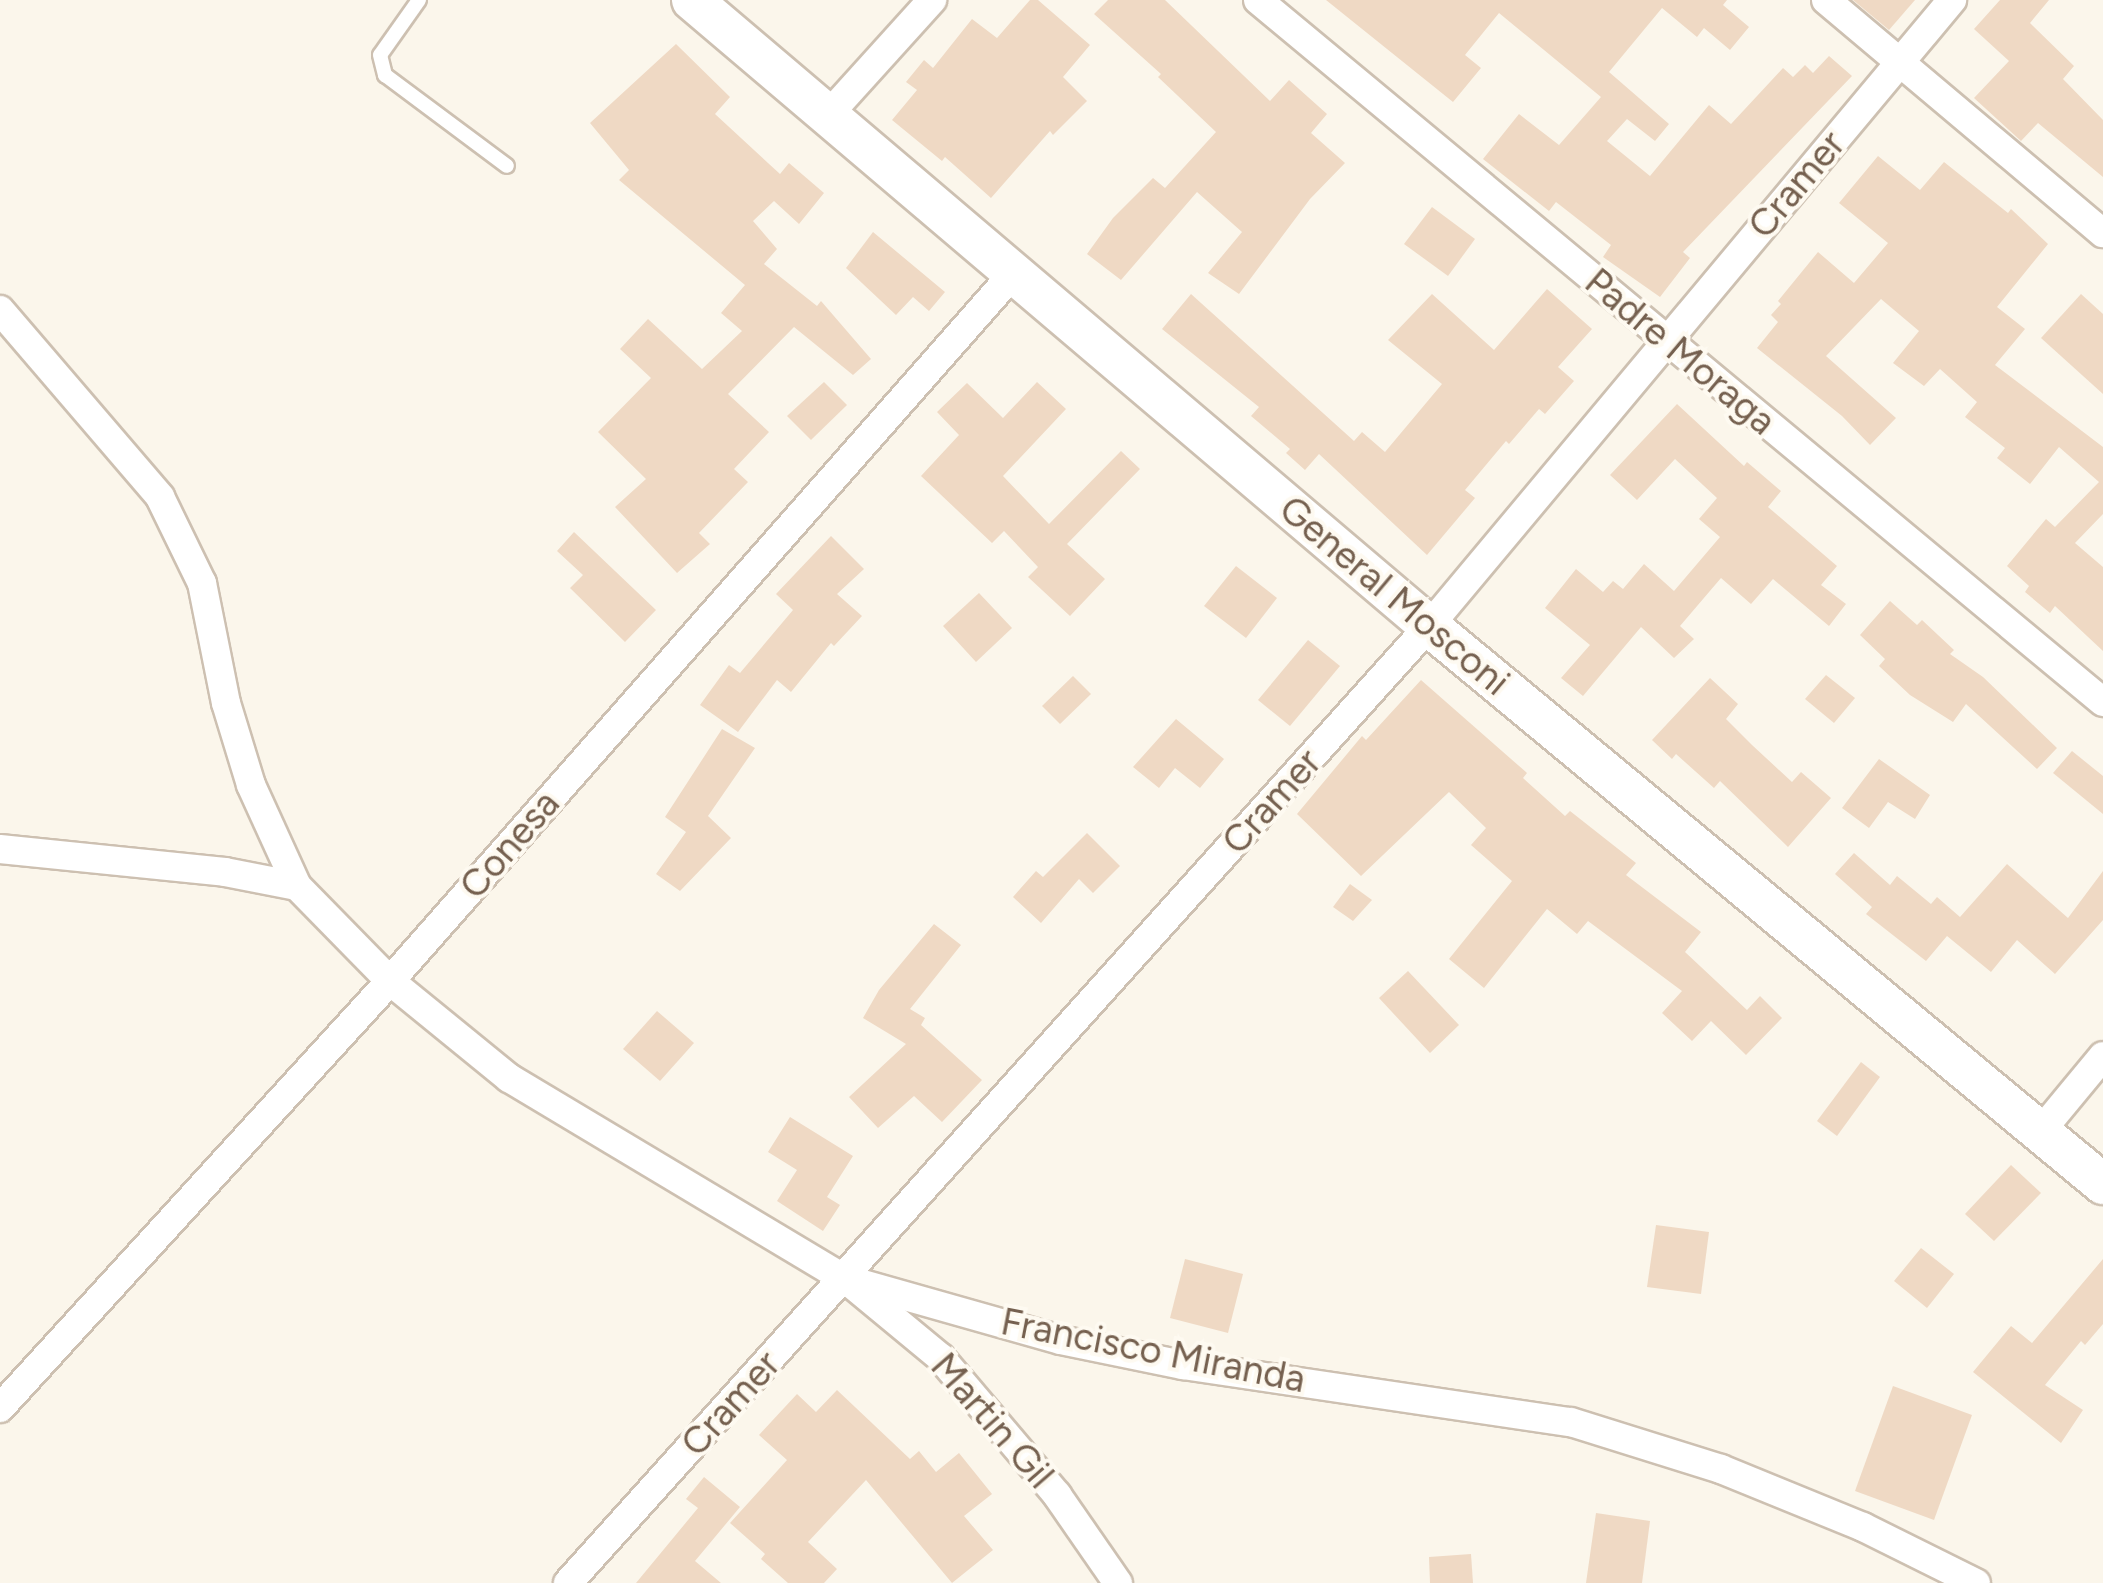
<!DOCTYPE html>
<style>
body{margin:0}
#map{position:relative;width:2103px;height:1583px;overflow:hidden;background:#fbf6eb;font-family:Figtree,sans-serif}
div>[style]{position:absolute}
.building>*{inset:0;background:#efd9c4}
.roads{filter:drop-shadow(2px 0 #cdc0b1) drop-shadow(-2px 0 #cdc0b1) drop-shadow(0 2px #cdc0b1) drop-shadow(0 -2px #cdc0b1)}
.lane>*{height:14px;margin:-7px;padding:0 7px;transform-origin:7px;border-radius:7px;background:#fff}
.street>*{height:28px;margin:-14px;padding:0 14px;transform-origin:14px;border-radius:14px;background:#fff}
.secondary>*{height:40px;margin:-20px;padding:0 20px;transform-origin:20px;border-radius:20px;background:#fff}
span{translate:-50% -50%;white-space:nowrap;text-align:center;line-height:1.15;-webkit-text-stroke:8px #fefaf1;paint-order:stroke}
.street-label{font-size:38px;color:#75604f}
</style>
<div id="map">
<div class="building">
<div style="clip-path:polygon(1030px 0,1038px 0,1090px 45px,1063px 77px,1087px 101px,1053px 135px,1050px 131px,991px 198px,945px 157px,942px 161px,892px 120px,917px 90px,906px 82px,924px 60px,933px 68px,972px 19px,997px 38px)"></div>
<div style="clip-path:polygon(1108px 0,1165px 0,1270px 101px,1289px 80px,1327px 114px,1311px 133px,1345px 163px,1310px 199px,1239px 294px,1208px 273px,1242px 232px,1197px 192px,1121px 280px,1087px 254px,1113px 218px,1153px 178px,1165px 188px,1216px 132px,1158px 77px,1161px 74px,1094px 14px)"></div>
<div style="clip-path:polygon(1326px 0,1727px 0,1723px 5px,1749px 27px,1730px 50px,1704px 28px,1697px 37px,1662px 8px,1609px 72px,1669px 124px,1655px 141px,1627px 119px,1607px 141px,1650px 176px,1709px 105px,1731px 124px,1783px 68px,1793px 77px,1805px 65px,1813px 73px,1829px 56px,1852px 76px,1683px 252px,1690px 258px,1660px 297px,1603px 257px,1611px 245px,1556px 202px,1549px 211px,1483px 159px,1519px 114px,1559px 145px,1601px 97px,1499px 13px,1465px 55px,1481px 68px,1453px 102px)"></div>
<div style="clip-path:polygon(1853px 0,1915px 0,1889px 30px)"></div>
<div style="clip-path:polygon(2000px 0,2049px 0,2030px 23px,2074px 66px,2063px 79px,2103px 120px,2103px 177px,2038px 123px,2021px 141px,1974px 98px,2009px 61px,1974px 29px)"></div>
<div style="clip-path:polygon(676px 44px,730px 97px,715px 114px,780px 174px,789px 163px,824px 193px,799px 224px,774px 201px,753px 221px,777px 249px,764px 264px,817px 306px,821px 301px,871px 359px,853px 375px,794px 327px,728px 394px,769px 432px,734px 469px,748px 482px,699px 533px,710px 544px,677px 573px,615px 507px,646px 479px,598px 432px,651px 378px,620px 349px,648px 319px,702px 369px,742px 331px,721px 313px,745px 285px,619px 180px,629px 170px,590px 123px)"></div>
<div style="clip-path:polygon(1878px 156px,1920px 190px,1944px 162px,2008px 213px,2011px 209px,2048px 244px,1997px 307px,2025px 329px,1995px 365px,2103px 447px,2103px 514px,2075px 543px,2103px 567px,2103px 651px,2055px 606px,2050px 613px,2025px 592px,2029px 586px,2007px 566px,2046px 519px,2055px 527px,2099px 482px,2059px 447px,2030px 484px,1997px 458px,2005px 448px,1965px 417px,1977px 402px,1940px 369px,1924px 386px,1893px 363px,1919px 331px,1881px 299px,1826px 356px,1896px 418px,1870px 445px,1842px 416px,1757px 348px,1778px 322px,1771px 315px,1781px 304px,1778px 301px,1818px 252px,1854px 283px,1888px 243px,1839px 203px)"></div>
<div style="clip-path:polygon(1432px 207px,1475px 239px,1448px 276px,1404px 244px)"></div>
<div style="clip-path:polygon(873px 232px,945px 292px,929px 311px,913px 297px,896px 315px,846px 268px)"></div>
<div style="clip-path:polygon(1547px 289px,1592px 329px,1558px 367px,1574px 381px,1545px 414px,1539px 409px,1509px 444px,1506px 441px,1465px 490px,1475px 498px,1427px 555px,1319px 454px,1305px 470px,1286px 453px,1290px 449px,1251px 416px,1259px 407px,1162px 329px,1191px 294px,1354px 441px,1362px 432px,1385px 452px,1442px 384px,1388px 340px,1432px 294px,1494px 350px)"></div>
<div style="clip-path:polygon(2081px 294px,2103px 314px,2103px 394px,2041px 338px)"></div>
<div style="clip-path:polygon(824px 382px,847px 405px,811px 440px,787px 416px)"></div>
<div style="clip-path:polygon(1037px 382px,1066px 409px,1003px 476px,1049px 524px,1121px 451px,1140px 469px,1067px 544px,1105px 579px,1070px 616px,1028px 577px,1038px 567px,1004px 531px,992px 543px,921px 476px,959px 435px,937px 412px,967px 383px,1003px 418px)"></div>
<div style="clip-path:polygon(1677px 404px,1744px 466px,1747px 462px,1781px 491px,1768px 507px,1837px 566px,1821px 585px,1846px 604px,1829px 626px,1773px 579px,1751px 604px,1721px 578px,1680px 626px,1694px 639px,1674px 658px,1641px 627px,1583px 696px,1561px 678px,1590px 645px,1545px 608px,1576px 569px,1603px 592px,1613px 581px,1623px 589px,1644px 564px,1674px 591px,1720px 537px,1699px 519px,1717px 498px,1675px 459px,1637px 500px,1610px 475px)"></div>
<div style="clip-path:polygon(574px 532px,656px 610px,625px 642px,570px 588px,583px 575px,557px 551px)"></div>
<div style="clip-path:polygon(831px 536px,864px 569px,837px 594px,862px 616px,834px 646px,831px 643px,791px 692px,777px 680px,738px 732px,700px 705px,729px 665px,740px 673px,793px 610px,776px 594px)"></div>
<div style="clip-path:polygon(1236px 566px,1277px 598px,1246px 638px,1204px 606px)"></div>
<div style="clip-path:polygon(979px 593px,1012px 628px,976px 662px,943px 626px)"></div>
<div style="clip-path:polygon(1890px 601px,1917px 625px,1922px 620px,1954px 650px,1950px 654px,1983px 677px,2057px 748px,2037px 769px,1966px 704px,1953px 722px,1910px 695px,1879px 666px,1885px 659px,1860px 635px)"></div>
<div style="clip-path:polygon(1308px 640px,1340px 666px,1290px 726px,1258px 700px)"></div>
<div style="clip-path:polygon(1826px 675px,1855px 698px,1834px 723px,1805px 699px)"></div>
<div style="clip-path:polygon(1073px 676px,1091px 694px,1060px 724px,1042px 706px)"></div>
<div style="clip-path:polygon(1710px 678px,1738px 704px,1726px 719px,1752px 745px,1792px 782px,1801px 772px,1831px 798px,1788px 847px,1720px 781px,1714px 788px,1676px 754px,1672px 759px,1652px 740px)"></div>
<div style="clip-path:polygon(1421px 680px,1527px 773px,1523px 778px,1565px 816px,1570px 811px,1636px 863px,1626px 875px,1701px 932px,1685px 952px,1747px 1010px,1760px 996px,1782px 1018px,1746px 1055px,1711px 1021px,1692px 1041px,1662px 1013px,1682px 991px,1588px 921px,1577px 934px,1547px 909px,1484px 988px,1449px 959px,1512px 881px,1471px 845px,1486px 828px,1449px 792px,1361px 876px,1297px 814px,1362px 736px,1366px 740px)"></div>
<div style="clip-path:polygon(1176px 719px,1224px 759px,1200px 788px,1175px 768px,1159px 788px,1133px 767px)"></div>
<div style="clip-path:polygon(722px 729px,755px 748px,708px 816px,731px 838px,680px 891px,656px 874px,686px 832px,665px 817px)"></div>
<div style="clip-path:polygon(2072px 751px,2103px 776px,2103px 814px,2053px 773px)"></div>
<div style="clip-path:polygon(1879px 759px,1930px 795px,1915px 819px,1888px 802px,1869px 828px,1842px 808px)"></div>
<div style="clip-path:polygon(1087px 833px,1120px 866px,1093px 893px,1079px 879px,1041px 923px,1013px 897px,1036px 871px,1043px 877px)"></div>
<div style="clip-path:polygon(1854px 853px,1890px 885px,1897px 876px,1931px 904px,1937px 897px,1960px 917px,2007px 864px,2068px 918px,2103px 871px,2103px 920px,2055px 974px,2017px 940px,1991px 972px,1947px 936px,1926px 961px,1866px 914px,1872px 907px,1835px 874px)"></div>
<div style="clip-path:polygon(1350px 884px,1372px 900px,1353px 921px,1333px 907px)"></div>
<div style="clip-path:polygon(934px 924px,961px 945px,910px 1009px,925px 1018px,921px 1025px,982px 1080px,942px 1122px,914px 1096px,878px 1128px,849px 1097px,906px 1044px,863px 1018px,879px 990px)"></div>
<div style="clip-path:polygon(1408px 971px,1459px 1025px,1430px 1053px,1379px 998px)"></div>
<div style="clip-path:polygon(657px 1011px,694px 1043px,660px 1081px,623px 1049px)"></div>
<div style="clip-path:polygon(1861px 1062px,1880px 1077px,1837px 1136px,1817px 1121px)"></div>
<div style="clip-path:polygon(790px 1117px,853px 1156px,827px 1197px,840px 1205px,823px 1231px,777px 1201px,797px 1170px,768px 1152px)"></div>
<div style="clip-path:polygon(2011px 1165px,2041px 1193px,1994px 1241px,1965px 1214px)"></div>
<div style="clip-path:polygon(1656px 1225px,1709px 1232px,1701px 1294px,1647px 1287px)"></div>
<div style="clip-path:polygon(1921px 1248px,1954px 1274px,1927px 1308px,1894px 1281px)"></div>
<div style="clip-path:polygon(1185px 1259px,1243px 1274px,1228px 1333px,1170px 1318px)"></div>
<div style="clip-path:polygon(2103px 1259px,2103px 1324px,2085px 1345px,2081px 1341px,2045px 1385px,2083px 1410px,2061px 1443px,1973px 1372px,2011px 1326px,2032px 1343px)"></div>
<div style="clip-path:polygon(1893px 1386px,1972px 1415px,1934px 1520px,1855px 1491px)"></div>
<div style="clip-path:polygon(837px 1390px,910px 1459px,919px 1451px,936px 1472px,959px 1453px,992px 1494px,964px 1516px,993px 1550px,952px 1583px,866px 1480px,808px 1542px,837px 1569px,824px 1583px,788px 1583px,761px 1559px,765px 1554px,730px 1523px,787px 1460px,759px 1435px,797px 1394px,816px 1412px)"></div>
<div style="clip-path:polygon(704px 1477px,740px 1507px,695px 1561px,721px 1583px,636px 1583px,698px 1508px,686px 1499px)"></div>
<div style="clip-path:polygon(1596px 1513px,1650px 1521px,1642px 1583px,1586px 1583px)"></div>
<div style="clip-path:polygon(1471px 1554px,1473px 1583px,1430px 1583px,1429px 1557px)"></div>
</div>
<div class="roads">
<div class="lane">
<div style="left:419px;top:0;width:67px;rotate:125.3deg"></div>
<div style="left:380px;top:55px;width:21px;rotate:76deg"></div>
<div style="left:385px;top:75px;width:152px;rotate:36.7deg"></div>
</div>
<div class="street">
<div style="left:1258px;top:0;width:1099px;rotate:39.72deg"></div>
<div style="left:1826px;top:0;width:362px;rotate:40.1deg"></div>
<div style="left:829px;top:114px;width:154px;rotate:-47.9deg"></div>
<div style="left:0;top:310px;width:246px;rotate:49.4deg"></div>
<div style="left:160px;top:497px;width:96px;rotate:64deg"></div>
<div style="left:202px;top:583px;width:122px;rotate:78.7deg"></div>
<div style="left:226px;top:703px;width:86px;rotate:73deg"></div>
<div style="left:251px;top:785px;width:111px;rotate:65.5deg"></div>
<div style="left:297px;top:886px;width:133px;rotate:45.6deg"></div>
<div style="left:390px;top:981px;width:154px;rotate:39.2deg"></div>
<div style="left:509px;top:1078px;width:392px;rotate:30.9deg"></div>
<div style="left:845px;top:1279px;width:224px;rotate:15.8deg"></div>
<div style="left:1061px;top:1340px;width:125px;rotate:11.6deg"></div>
<div style="left:1183px;top:1365px;width:392px;rotate:8.4deg"></div>
<div style="left:1571px;top:1422px;width:157px;rotate:17.4deg"></div>
<div style="left:1721px;top:1469px;width:153px;rotate:22.2deg"></div>
<div style="left:1863px;top:1527px;width:126px;rotate:26.4deg"></div>
<div style="left:0;top:849px;width:226px;rotate:5.8deg"></div>
<div style="left:225px;top:872px;width:73px;rotate:11deg"></div>
<div style="left:2041px;top:1131px;width:97px;rotate:-50.4deg"></div>
<div style="left:854px;top:1286px;width:113px;rotate:39.6deg"></div>
<div style="left:941px;top:1358px;width:180px;rotate:49.7deg"></div>
<div style="left:1057px;top:1495px;width:107px;rotate:55.3deg"></div>
<div style="left:0;top:1408px;width:578px;rotate:-47.59deg"></div>
<div style="left:390px;top:981px;width:941px;rotate:-48.62deg"></div>
<div style="left:568px;top:1583px;width:1287px;rotate:-48.02deg"></div>
<div style="left:1429px;top:626px;width:816px;rotate:-50.12deg"></div>
</div>
<div class="secondary">
<div style="left:692px;top:0;width:967px;rotate:40.34deg"></div>
<div style="left:1429px;top:626px;width:875px;rotate:39.62deg"></div>
</div>
</div>
<div class="street-label">
<span style="left:1797px;top:185px;rotate:-50deg">Cramer</span>
<span style="left:1680px;top:352px;rotate:40deg">Padre Moraga</span>
<span style="left:1394px;top:596px;rotate:40deg">General Mosconi</span>
<span style="left:1272px;top:802px;rotate:-48deg">Cramer</span>
<span style="left:510px;top:845px;rotate:-49deg">Conesa</span>
<span style="left:1153px;top:1351px;rotate:11deg">Francisco Miranda</span>
<span style="left:731px;top:1404px;rotate:-48deg">Cramer</span>
<span style="left:992px;top:1421px;rotate:49deg">Martin Gil</span>
</div>
</div>
